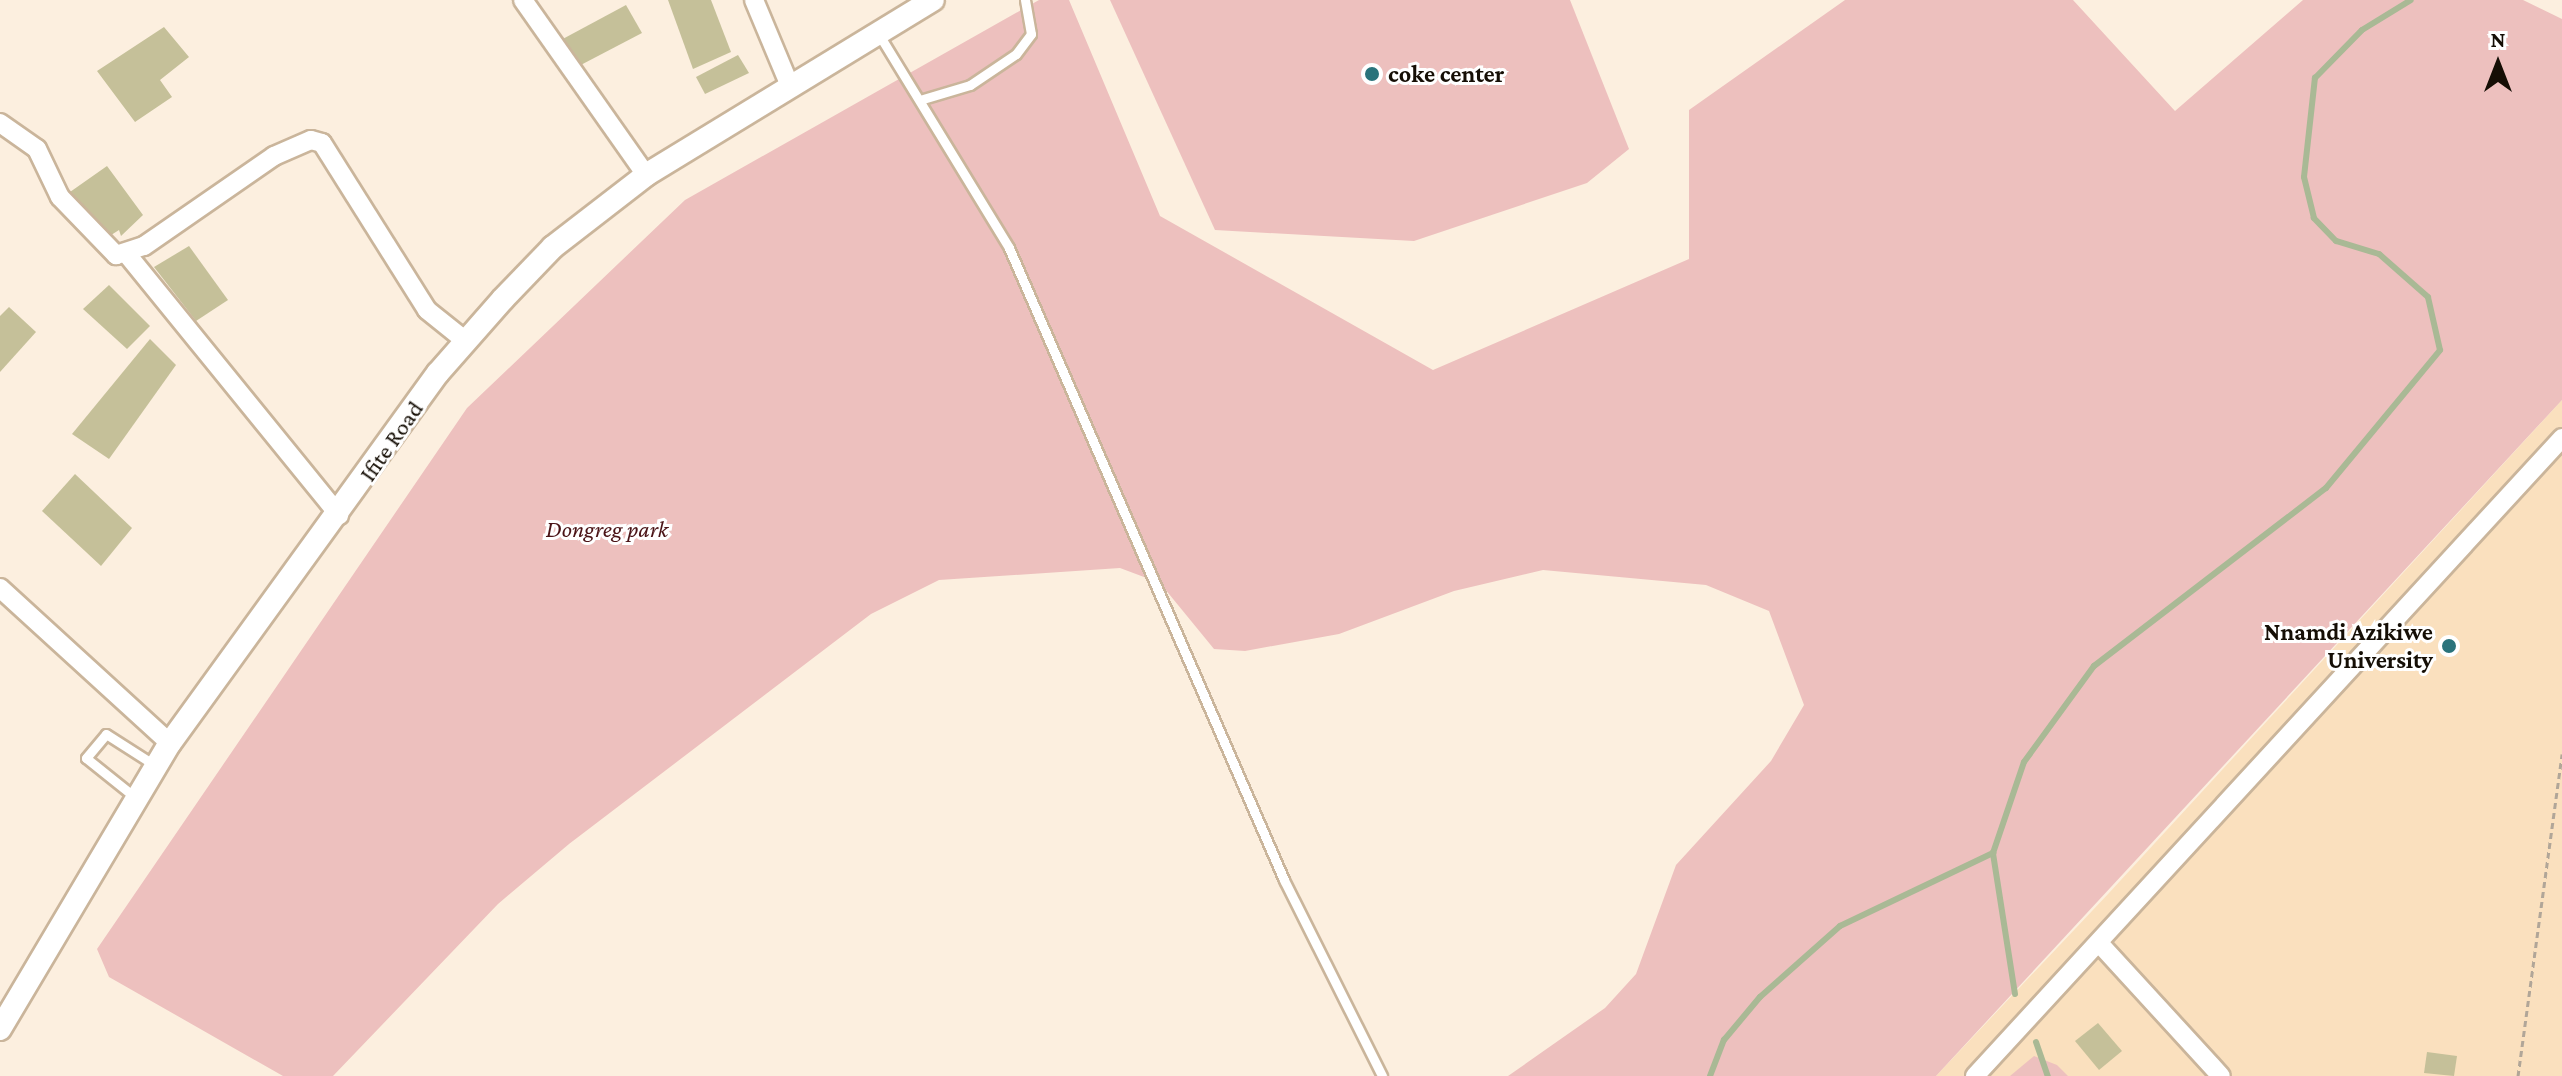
<!DOCTYPE html>
<style>
body{margin:0}
#map{position:relative;width:2562px;height:1076px;overflow:hidden;background:#fcefdf;font-family:"Crimson Pro",serif}
div>[style]{position:absolute}
.built>*{inset:0;background:#fae0be}
.green>*{inset:0;background:#edc0be}
.stream>*{height:6px;margin:-3px;padding:0 3px;transform-origin:3px;border-radius:3px;background:#a9b995}
.building>*{inset:0;background:#c5c099}
.path>*{height:3px;margin-top:-1.5px;transform-origin:0;background:repeating-linear-gradient(90deg,#b1a698 0 6px,transparent 0 10px)}
.roads{filter:drop-shadow(2px 0 #cab59b) drop-shadow(-2px 0 #cab59b) drop-shadow(0 2px #cab59b) drop-shadow(0 -2px #cab59b)}
.service>*{height:9px;margin:-4.5px;padding:0 4.5px;transform-origin:4.5px;border-radius:4.5px;background:#fff}
.minor>*{height:18px;margin:-9px;padding:0 9px;transform-origin:9px;border-radius:9px;background:#fff}
.tertiary>*{height:22px;margin:-11px;padding:0 11px;transform-origin:11px;border-radius:11px;background:#fff}
.dots>*{width:22px;height:22px;translate:-50% -50%;box-sizing:border-box;border:4px solid #fff;border-radius:50%}
span{translate:-50% -50%;white-space:nowrap;text-align:center;line-height:1.15;-webkit-text-stroke:6px #fff;paint-order:stroke}
.poi-label{font-size:24px;color:#150e05;font-weight:700}
.left{translate:0 -50%;text-align:left}
.right{translate:-100% -50%;text-align:right}
.street-label{font-size:24px;color:#150e05}
.park-label{font-size:24px;color:#4a1316;font-style:italic}
.north{position:absolute;left:2458px;top:24px;width:80px;height:80px;-webkit-text-stroke:6px #fff;paint-order:stroke;rotate:0deg;font-size:22px;font-weight:700;line-height:32px;text-align:center;color:#150e05}
.north::after{content:'';display:block;margin:auto;width:28px;height:36px;background:#150e05;clip-path:polygon(50% 0,100% 100%,50% 72%,0 100%)}
</style>
<div id="map">
<div class="built">
<div style="clip-path:polygon(2562px 400px,2562px 1076px,1936px 1076px,2109px 893px)"></div>
</div>
<div class="green">
<div style="clip-path:polygon(1039px 0,1069px 0,1160px 216px,1433px 370px,1689px 259px,1689px 110px,1845px 0,2073px 0,2175px 111px,2303px 0,2523px 0,2562px 19px,2562px 400px,1936px 1076px,1508px 1076px,1605px 1008px,1636px 974px,1676px 865px,1771px 761px,1804px 705px,1769px 611px,1706px 585px,1543px 570px,1454px 591px,1339px 634px,1245px 651px,1214px 649px,1160px 583px,1120px 568px,939px 580px,871px 614px,569px 844px,498px 904px,333px 1076px,283px 1076px,109px 977px,97px 949px,467px 408px,685px 200px)"></div>
<div style="clip-path:polygon(1110px 0,1570px 0,1629px 149px,1587px 183px,1414px 241px,1215px 230px)"></div>
<div style="clip-path:polygon(2034px 1056px,2057px 1065px,2068px 1076px,2010px 1076px)"></div>
</div>
<div class="stream">
<div style="left:2015px;top:994px;width:143px;rotate:-98.9deg"></div>
<div style="left:1993px;top:853px;width:96px;rotate:-71.2deg"></div>
<div style="left:2024px;top:762px;width:119px;rotate:-53.9deg"></div>
<div style="left:2094px;top:666px;width:292px;rotate:-37.5deg"></div>
<div style="left:2326px;top:488px;width:179px;rotate:-50.4deg"></div>
<div style="left:2440px;top:350px;width:54px;rotate:-102.8deg"></div>
<div style="left:2428px;top:297px;width:65px;rotate:-138.7deg"></div>
<div style="left:2379px;top:254px;width:45px;rotate:-163.2deg"></div>
<div style="left:2336px;top:241px;width:32px;rotate:-134deg"></div>
<div style="left:2314px;top:218px;width:42px;rotate:-103.7deg"></div>
<div style="left:2304px;top:177px;width:100px;rotate:-83.7deg"></div>
<div style="left:2315px;top:78px;width:67px;rotate:-45.6deg"></div>
<div style="left:2362px;top:30px;width:57px;rotate:-31.5deg"></div>
<div style="left:2036px;top:1042px;width:36px;rotate:71deg"></div>
<div style="left:1710px;top:1076px;width:39px;rotate:-69deg"></div>
<div style="left:1724px;top:1040px;width:56px;rotate:-50.1deg"></div>
<div style="left:1760px;top:997px;width:107px;rotate:-41.6deg"></div>
<div style="left:1840px;top:926px;width:170px;rotate:-25.5deg"></div>
</div>
<div class="building">
<div style="clip-path:polygon(668px 0,711px 0,731px 52px,693px 69px)"></div>
<div style="clip-path:polygon(626px 5px,642px 33px,575px 68px,559px 41px)"></div>
<div style="clip-path:polygon(164px 27px,189px 57px,160px 80px,172px 97px,135px 122px,97px 71px)"></div>
<div style="clip-path:polygon(738px 55px,749px 73px,705px 94px,696px 77px)"></div>
<div style="clip-path:polygon(107px 166px,143px 215px,121px 236px,119px 230px,108px 237px,70px 192px)"></div>
<div style="clip-path:polygon(189px 246px,228px 300px,196px 321px,154px 267px)"></div>
<div style="clip-path:polygon(109px 285px,150px 326px,127px 349px,83px 309px)"></div>
<div style="clip-path:polygon(9px 307px,36px 332px,0 372px,0 316px)"></div>
<div style="clip-path:polygon(150px 339px,176px 365px,109px 459px,72px 434px)"></div>
<div style="clip-path:polygon(75px 474px,132px 528px,101px 566px,42px 511px)"></div>
<div style="clip-path:polygon(2098px 1023px,2122px 1051px,2099px 1070px,2075px 1041px)"></div>
<div style="clip-path:polygon(2427px 1052px,2457px 1056px,2454px 1076px,2424px 1073px)"></div>
</div>
<div class="path">
<div style="left:2518px;top:1076px;width:325px;rotate:-82.2deg"></div>
</div>
<div class="roads">
<div class="service">
<div style="left:878px;top:33px;width:252px;rotate:58.6deg"></div>
<div style="left:1009px;top:248px;width:689px;rotate:66.48deg"></div>
<div style="left:1284px;top:880px;width:219px;rotate:63.4deg"></div>
<div style="left:923px;top:99px;width:49px;rotate:-16.6deg"></div>
<div style="left:970px;top:85px;width:55px;rotate:-34deg"></div>
<div style="left:1016px;top:54px;width:25px;rotate:-53deg"></div>
<div style="left:1031px;top:34px;width:35px;rotate:-100deg"></div>
<div style="left:136px;top:798px;width:64px;rotate:-141.3deg"></div>
<div style="left:86px;top:758px;width:31px;rotate:-50deg"></div>
<div style="left:106px;top:734px;width:59px;rotate:32.6deg"></div>
</div>
<div class="minor">
<div style="left:523px;top:0;width:214px;rotate:54.9deg"></div>
<div style="left:754px;top:0;width:93px;rotate:67.3deg"></div>
<div style="left:0;top:123px;width:45px;rotate:35.1deg"></div>
<div style="left:37px;top:149px;width:53px;rotate:64.4deg"></div>
<div style="left:60px;top:197px;width:81px;rotate:46deg"></div>
<div style="left:116px;top:255px;width:29px;rotate:-18deg"></div>
<div style="left:144px;top:246px;width:158px;rotate:-34.7deg"></div>
<div style="left:274px;top:156px;width:40px;rotate:-23.4deg"></div>
<div style="left:311px;top:140px;width:11px;rotate:15deg"></div>
<div style="left:322px;top:143px;width:197px;rotate:57.8deg"></div>
<div style="left:427px;top:310px;width:51px;rotate:38.7deg"></div>
<div style="left:126px;top:253px;width:338px;rotate:50.9deg"></div>
<div style="left:0;top:588px;width:230px;rotate:42.4deg"></div>
<div style="left:2099px;top:943px;width:180px;rotate:47.5deg"></div>
<div style="left:1975px;top:1076px;width:867px;rotate:-47.38deg"></div>
</div>
<div class="tertiary">
<div style="left:0;top:1029px;width:333px;rotate:-59.3deg"></div>
<div style="left:170px;top:743px;width:457px;rotate:-54.1deg"></div>
<div style="left:438px;top:373px;width:98px;rotate:-48.7deg"></div>
<div style="left:503px;top:299px;width:72px;rotate:-46.1deg"></div>
<div style="left:553px;top:247px;width:118px;rotate:-37.7deg"></div>
<div style="left:646px;top:175px;width:336px;rotate:-31.4deg"></div>
</div>
</div>
<div class="dots">
<div style="left:1372px;top:74px;background:#2a737b"></div>
<div style="left:2449px;top:646px;background:#2a737b"></div>
</div>
<div class="poi-label">
<span class="left" style="left:1388px;top:74px">coke center</span>
<span class="right" style="left:2433px;top:646px">Nnamdi Azikiwe<br>University</span>
</div>
<div class="street-label">
<span style="left:391px;top:441px;rotate:-55deg">Ifite Road</span>
</div>
<div class="park-label">
<span style="left:607px;top:529px">Dongreg park</span>
</div>
<div class="north">N</div>
</div>
